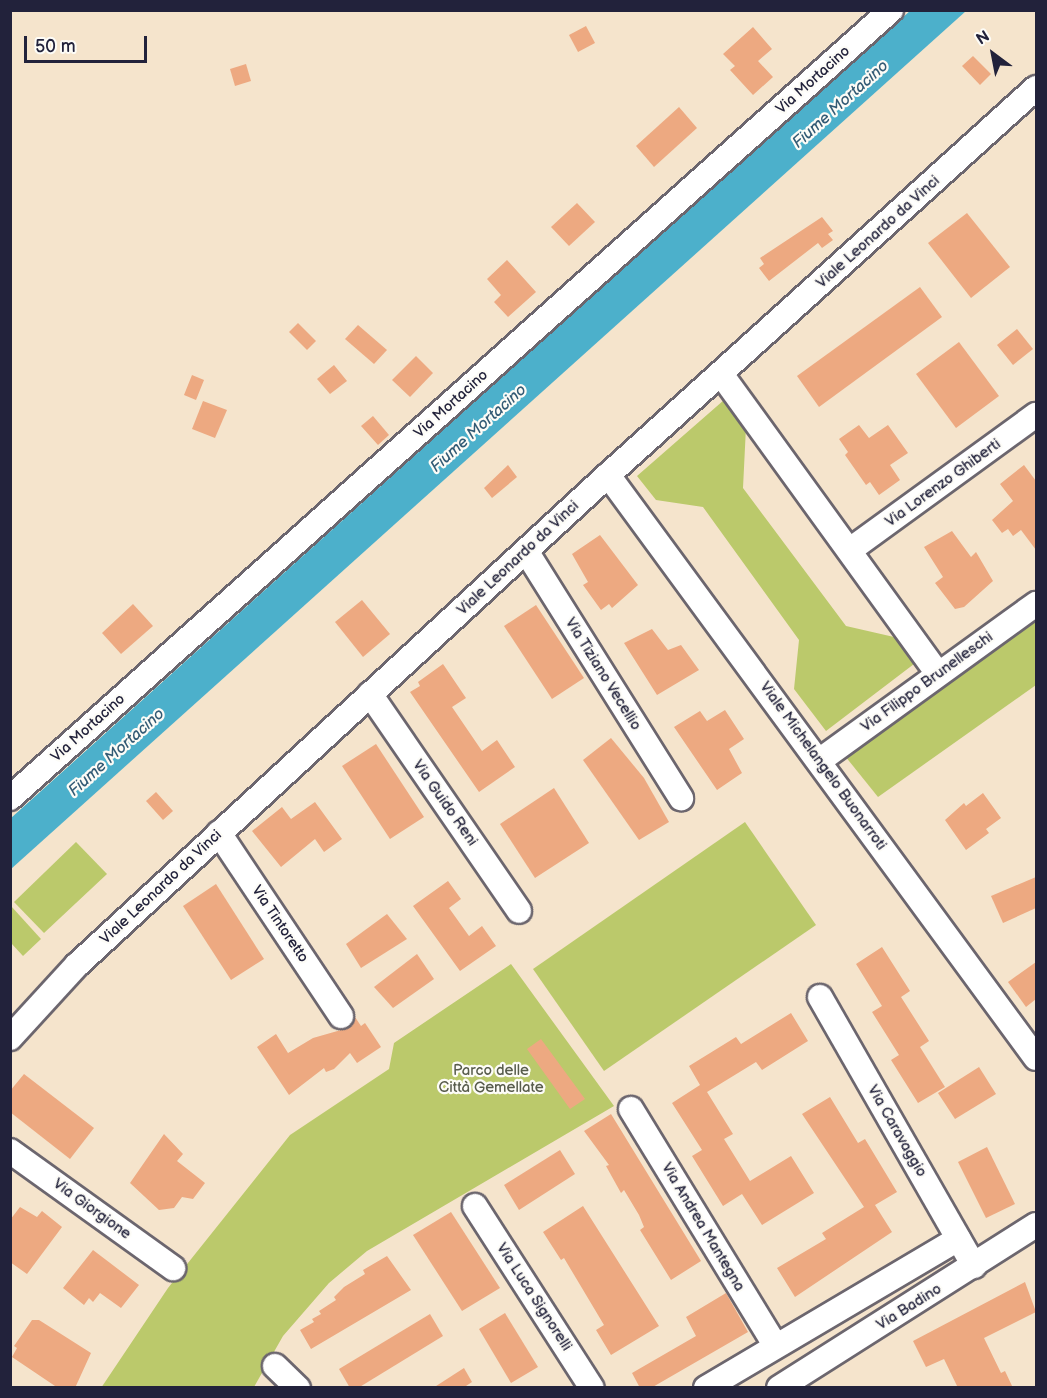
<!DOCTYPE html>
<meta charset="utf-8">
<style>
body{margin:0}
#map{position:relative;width:1047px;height:1398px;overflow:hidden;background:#f5e4cc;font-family:"Balsamiq Sans",sans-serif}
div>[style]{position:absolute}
.green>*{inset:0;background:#bbc96b}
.water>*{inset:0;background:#4cb0cb}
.building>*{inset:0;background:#eda981}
.roads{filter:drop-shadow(2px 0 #6c666e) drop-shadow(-2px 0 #6c666e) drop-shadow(0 2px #6c666e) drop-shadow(0 -2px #6c666e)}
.minor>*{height:24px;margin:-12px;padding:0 12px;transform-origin:12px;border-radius:12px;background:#fff}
span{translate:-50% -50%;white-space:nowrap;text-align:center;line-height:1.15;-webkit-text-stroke:4.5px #fdfcf7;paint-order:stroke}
.street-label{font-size:15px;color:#22223b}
.park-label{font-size:15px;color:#585c4c}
.water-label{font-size:16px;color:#335b75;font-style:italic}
.frame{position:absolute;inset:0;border:12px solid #22223b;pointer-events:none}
.north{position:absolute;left:963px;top:24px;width:60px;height:60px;-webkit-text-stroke:4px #fdfcf7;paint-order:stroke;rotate:328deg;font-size:16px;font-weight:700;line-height:24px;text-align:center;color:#22223b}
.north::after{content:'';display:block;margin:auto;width:21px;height:27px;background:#22223b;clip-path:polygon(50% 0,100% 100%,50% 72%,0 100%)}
.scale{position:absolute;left:24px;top:36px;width:123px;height:27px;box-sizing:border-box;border:3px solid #22223b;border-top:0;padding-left:8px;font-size:18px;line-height:21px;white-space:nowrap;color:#22223b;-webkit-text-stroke:4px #fdfcf7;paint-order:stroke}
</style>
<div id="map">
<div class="green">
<div style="clip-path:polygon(724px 400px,746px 427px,743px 488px,846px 626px,894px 637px,914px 664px,826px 731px,794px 689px,799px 640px,703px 507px,656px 500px,637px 476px)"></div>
<div style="clip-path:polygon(1036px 616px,1036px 685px,878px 797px,845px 756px)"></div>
<div style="clip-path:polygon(745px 822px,816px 925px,604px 1071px,533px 969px)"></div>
<div style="clip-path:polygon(76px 842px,107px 874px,44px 933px,14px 902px)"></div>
<div style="clip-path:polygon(11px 906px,41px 939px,23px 956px,11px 943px)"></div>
<div style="clip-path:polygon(511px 964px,614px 1106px,367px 1251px,329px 1283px,283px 1336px,254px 1387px,101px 1388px,168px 1288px,290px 1135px,389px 1069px,394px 1043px)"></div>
</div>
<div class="water">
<div style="clip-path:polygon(911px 10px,966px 11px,11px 869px,11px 818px)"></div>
</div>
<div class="building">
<div style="clip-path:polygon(586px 26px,595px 43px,578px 52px,569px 35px)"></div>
<div style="clip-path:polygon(753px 27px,772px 49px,758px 61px,773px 77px,753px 95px,730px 70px,735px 66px,723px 54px)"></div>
<div style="clip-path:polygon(973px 56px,991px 74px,980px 85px,962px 66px)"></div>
<div style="clip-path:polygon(246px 64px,251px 81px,235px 86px,230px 69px)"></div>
<div style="clip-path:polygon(679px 107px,697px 128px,654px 167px,636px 146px)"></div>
<div style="clip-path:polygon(577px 203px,595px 222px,569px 246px,551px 227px)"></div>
<div style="clip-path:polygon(967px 213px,1010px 267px,971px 298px,928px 243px)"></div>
<div style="clip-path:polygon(822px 217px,833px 231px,828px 234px,833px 240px,822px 248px,818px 243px,769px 281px,759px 268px,764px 264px,760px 258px)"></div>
<div style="clip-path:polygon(507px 260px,536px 292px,508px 317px,494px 302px,501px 295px,487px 279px)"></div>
<div style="clip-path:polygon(920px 287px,942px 317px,819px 407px,797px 376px)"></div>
<div style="clip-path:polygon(298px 323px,316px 341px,307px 350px,289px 332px)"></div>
<div style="clip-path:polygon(358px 325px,387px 350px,374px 364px,345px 339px)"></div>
<div style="clip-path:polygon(1017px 329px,1033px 349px,1013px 365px,997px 345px)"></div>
<div style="clip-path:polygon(959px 342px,999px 396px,956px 428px,916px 374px)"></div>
<div style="clip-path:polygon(416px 356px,433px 373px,410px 397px,392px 380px)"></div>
<div style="clip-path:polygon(334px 365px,347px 381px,330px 394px,317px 379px)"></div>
<div style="clip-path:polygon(192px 375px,204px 380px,196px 400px,184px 395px)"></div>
<div style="clip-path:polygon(203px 401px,227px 410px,215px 438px,192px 429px)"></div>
<div style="clip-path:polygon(373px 416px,389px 435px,378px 445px,361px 426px)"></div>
<div style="clip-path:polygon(859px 425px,869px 438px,888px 425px,908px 453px,890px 465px,900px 480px,879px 495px,870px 482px,866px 485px,845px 455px,848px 452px,839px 439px)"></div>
<div style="clip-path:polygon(508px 465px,517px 477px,492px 498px,484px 488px)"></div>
<div style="clip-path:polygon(1024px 465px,1036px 481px,1036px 550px,1021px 530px,1013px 536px,1008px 529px,1002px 533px,992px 520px,1013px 501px,1000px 484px)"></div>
<div style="clip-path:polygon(952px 531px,971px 557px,976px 552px,993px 581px,964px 607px,955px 609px,935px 583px,943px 577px,924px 547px)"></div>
<div style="clip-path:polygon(600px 535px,638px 585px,612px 608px,609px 604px,601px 610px,583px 585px,588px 582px,572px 554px)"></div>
<div style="clip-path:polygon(362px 600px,390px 634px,363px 657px,335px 622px)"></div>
<div style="clip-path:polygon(133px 604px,153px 626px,121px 654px,102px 633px)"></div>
<div style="clip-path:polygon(536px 605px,584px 678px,552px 699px,504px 626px)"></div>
<div style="clip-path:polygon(652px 629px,668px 650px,681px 645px,699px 670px,657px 695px,624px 643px)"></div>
<div style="clip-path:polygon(443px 664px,466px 698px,452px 707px,482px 751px,497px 740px,515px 767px,479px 792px,410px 692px,420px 686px,418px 682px)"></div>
<div style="clip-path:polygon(725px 710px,744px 739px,729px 749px,742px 773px,717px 790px,674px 727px,700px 711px,707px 721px)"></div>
<div style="clip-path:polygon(611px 738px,644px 778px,669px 822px,639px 840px,583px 760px)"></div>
<div style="clip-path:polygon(376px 744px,424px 817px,390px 839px,342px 766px)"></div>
<div style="clip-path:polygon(554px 788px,589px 843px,535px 878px,500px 824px)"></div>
<div style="clip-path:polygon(156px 792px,173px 811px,163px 820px,146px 801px)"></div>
<div style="clip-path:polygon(983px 793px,1001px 818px,986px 829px,989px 833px,966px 850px,945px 820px,964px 803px,966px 806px)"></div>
<div style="clip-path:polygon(315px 802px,342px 839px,324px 852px,315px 839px,281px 867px,252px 831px,282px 807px,291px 819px)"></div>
<div style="clip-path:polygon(1036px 877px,1036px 908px,1003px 923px,991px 896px)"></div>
<div style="clip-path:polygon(448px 881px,461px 899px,449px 908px,469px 936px,482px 926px,496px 946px,460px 971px,413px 906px)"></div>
<div style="clip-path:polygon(216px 884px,264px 959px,231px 980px,183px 906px)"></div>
<div style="clip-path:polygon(387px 914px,407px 939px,361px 968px,346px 944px)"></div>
<div style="clip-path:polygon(882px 947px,910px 991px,901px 997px,929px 1041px,920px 1047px,945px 1087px,918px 1103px,891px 1060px,899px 1055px,872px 1012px,882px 1006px,856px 964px)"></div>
<div style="clip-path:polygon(417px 954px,434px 979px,393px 1008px,374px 987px)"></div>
<div style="clip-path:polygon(1036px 962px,1036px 999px,1026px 1007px,1008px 982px)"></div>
<div style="clip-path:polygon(791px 1013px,808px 1041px,762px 1070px,756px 1062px,707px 1092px,733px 1134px,724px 1139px,750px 1181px,791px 1156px,814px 1193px,762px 1225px,742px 1194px,723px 1206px,692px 1156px,702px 1150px,672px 1103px,700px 1085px,689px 1066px,736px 1037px,741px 1044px)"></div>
<div style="clip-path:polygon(355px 1017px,361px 1026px,365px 1023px,381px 1047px,357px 1063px,350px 1053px,334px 1069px,326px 1072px,324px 1068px,289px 1095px,257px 1047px,276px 1034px,288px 1053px,313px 1038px,348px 1028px)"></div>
<div style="clip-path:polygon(541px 1039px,585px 1099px,570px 1109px,527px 1049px)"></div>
<div style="clip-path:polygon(979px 1067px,996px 1094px,955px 1119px,938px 1093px)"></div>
<div style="clip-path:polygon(24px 1074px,94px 1128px,70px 1159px,10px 1112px,10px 1091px)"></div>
<div style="clip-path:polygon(830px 1097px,858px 1143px,865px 1139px,897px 1192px,875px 1205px,892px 1232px,795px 1297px,777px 1268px,826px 1239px,822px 1233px,864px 1207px,802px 1114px)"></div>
<div style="clip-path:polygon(611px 1114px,701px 1261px,671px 1280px,640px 1230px,644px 1227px,639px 1215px,624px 1190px,621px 1193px,606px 1166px,609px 1165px,584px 1131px)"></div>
<div style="clip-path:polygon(164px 1134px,183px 1154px,177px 1161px,205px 1183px,193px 1199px,182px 1197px,174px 1208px,159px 1210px,130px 1183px)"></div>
<div style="clip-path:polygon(987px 1147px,1015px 1204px,986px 1218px,958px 1162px)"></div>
<div style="clip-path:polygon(560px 1150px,575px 1174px,519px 1210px,504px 1185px)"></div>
<div style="clip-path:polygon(583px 1206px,659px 1326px,611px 1355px,596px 1330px,604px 1325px,564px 1258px,561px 1260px,543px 1232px)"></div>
<div style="clip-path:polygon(20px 1207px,37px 1217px,42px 1211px,62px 1227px,27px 1274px,10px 1262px,10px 1220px)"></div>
<div style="clip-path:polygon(451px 1212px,500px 1288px,462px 1311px,413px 1235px)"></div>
<div style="clip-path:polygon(93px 1250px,139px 1285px,121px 1308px,100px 1293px,93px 1302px,89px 1298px,84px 1305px,63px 1288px)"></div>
<div style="clip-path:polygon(387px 1256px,411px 1290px,311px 1349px,300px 1330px,314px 1322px,312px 1319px,321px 1314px,319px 1311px,336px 1300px,334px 1297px,344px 1287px,365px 1274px,363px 1270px)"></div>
<div style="clip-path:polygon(1025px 1282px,1036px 1312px,984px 1338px,1001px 1373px,1005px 1371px,1013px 1388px,958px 1388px,944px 1359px,926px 1367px,913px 1341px)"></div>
<div style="clip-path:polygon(726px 1293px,748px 1332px,651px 1388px,640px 1388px,632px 1373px,696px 1336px,686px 1317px)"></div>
<div style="clip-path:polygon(505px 1313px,538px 1367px,511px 1383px,479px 1329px)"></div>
<div style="clip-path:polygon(430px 1314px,443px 1336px,358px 1388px,350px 1388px,339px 1369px)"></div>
<div style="clip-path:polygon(32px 1320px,39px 1320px,91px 1353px,75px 1388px,58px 1388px,12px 1357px,17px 1348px,14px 1346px)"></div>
<div style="clip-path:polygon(464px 1368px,472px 1382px,463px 1388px,433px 1388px)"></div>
</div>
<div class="roads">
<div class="minor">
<div style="left:721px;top:374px;width:370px;rotate:54.1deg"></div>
<div style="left:608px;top:475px;width:723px;rotate:53.72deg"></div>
<div style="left:850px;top:550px;width:230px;rotate:-36deg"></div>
<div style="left:526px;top:551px;width:292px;rotate:57.9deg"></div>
<div style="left:370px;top:694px;width:263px;rotate:55.5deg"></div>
<div style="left:819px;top:761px;width:268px;rotate:-35.9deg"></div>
<div style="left:10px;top:798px;width:1182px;rotate:-41.81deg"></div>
<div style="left:219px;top:833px;width:220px;rotate:56.3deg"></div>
<div style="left:820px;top:997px;width:310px;rotate:60.2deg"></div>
<div style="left:10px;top:1038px;width:99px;rotate:-47.5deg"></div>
<div style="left:77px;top:965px;width:723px;rotate:-42.7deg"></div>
<div style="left:608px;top:475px;width:577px;rotate:-42.12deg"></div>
<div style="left:631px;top:1109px;width:276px;rotate:58.6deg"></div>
<div style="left:10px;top:1151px;width:201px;rotate:35.7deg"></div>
<div style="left:475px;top:1206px;width:216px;rotate:57.3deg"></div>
<div style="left:275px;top:1366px;width:32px;rotate:44deg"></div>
<div style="left:706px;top:1388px;width:293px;rotate:-30.6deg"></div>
<div style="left:779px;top:1388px;width:304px;rotate:-32.4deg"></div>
</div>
</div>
<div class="street-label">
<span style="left:813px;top:80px;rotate:-42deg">Via Mortacino</span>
<span style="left:878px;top:232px;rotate:-42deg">Viale Leonardo da Vinci</span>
<span style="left:451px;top:404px;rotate:-42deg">Via Mortacino</span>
<span style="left:943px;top:483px;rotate:-36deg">Via Lorenzo Ghiberti</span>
<span style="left:518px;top:558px;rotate:-43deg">Viale Leonardo da Vinci</span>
<span style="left:603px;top:674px;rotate:58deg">Via Tiziano Vecellio</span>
<span style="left:927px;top:682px;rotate:-36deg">Via Filippo Brunelleschi</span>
<span style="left:88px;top:728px;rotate:-42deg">Via Mortacino</span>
<span style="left:823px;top:766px;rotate:54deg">Viale Michelangelo Buonarroti</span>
<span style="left:445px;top:803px;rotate:55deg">Via Guido Reni</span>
<span style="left:161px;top:887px;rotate:-43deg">Viale Leonardo da Vinci</span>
<span style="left:280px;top:924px;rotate:56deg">Via Tintoretto</span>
<span style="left:897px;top:1131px;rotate:60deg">Via Caravaggio</span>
<span style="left:92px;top:1209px;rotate:36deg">Via Giorgione</span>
<span style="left:703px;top:1227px;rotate:59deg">Via Andrea Mantegna</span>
<span style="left:534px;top:1297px;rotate:57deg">Via Luca Signorelli</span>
<span style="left:909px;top:1307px;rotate:-32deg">Via Badino</span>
</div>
<div class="park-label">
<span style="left:491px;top:1079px">Parco delle<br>Città Gemellate</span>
</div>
<div class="water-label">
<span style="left:841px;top:105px;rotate:-42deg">Fiume Mortacino</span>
<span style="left:479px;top:429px;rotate:-42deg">Fiume Mortacino</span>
<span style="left:117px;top:753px;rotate:-42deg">Fiume Mortacino</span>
</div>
<div class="frame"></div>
<div class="north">N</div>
<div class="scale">50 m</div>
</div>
